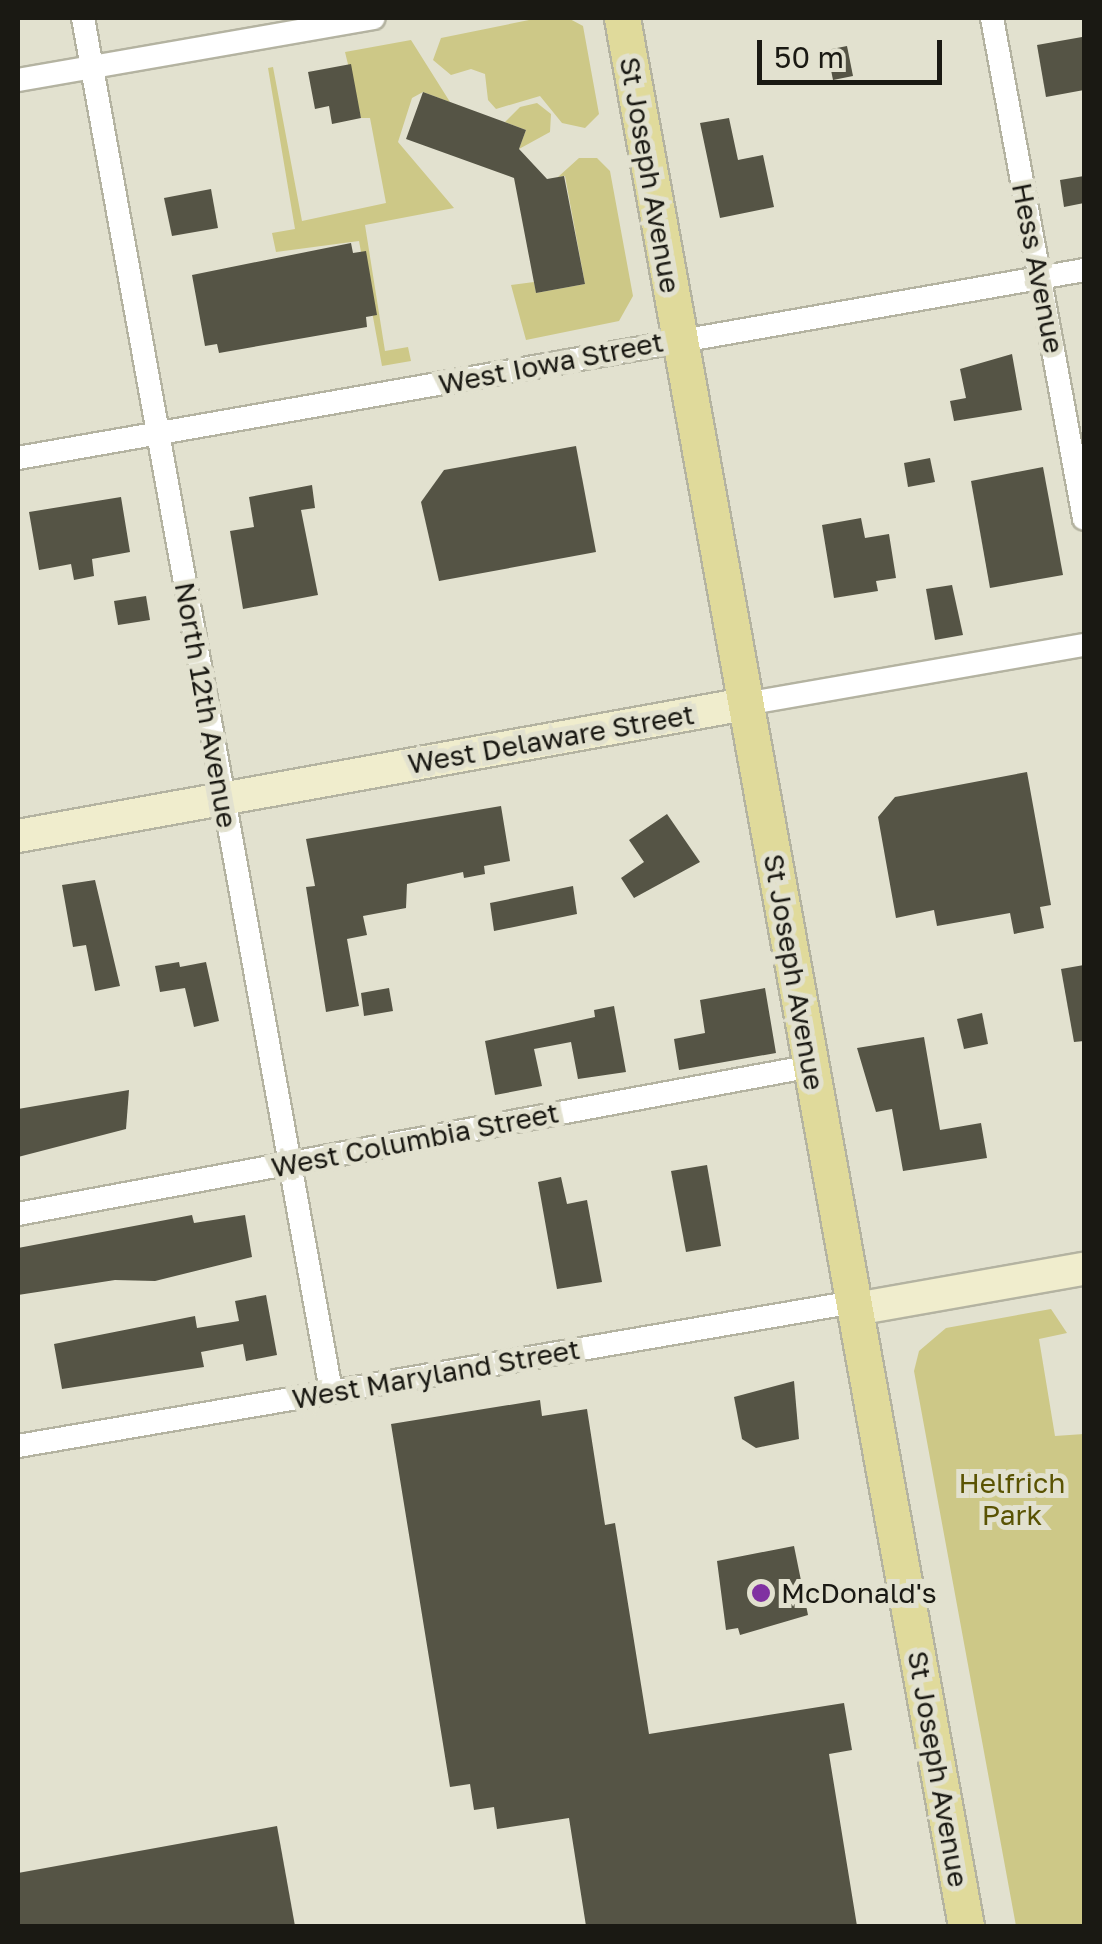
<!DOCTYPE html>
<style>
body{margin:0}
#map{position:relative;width:1102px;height:1944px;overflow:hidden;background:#e2e1cf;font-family:"Golos Text",sans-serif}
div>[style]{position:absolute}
.green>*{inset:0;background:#cdc887}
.building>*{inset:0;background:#555445}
.roads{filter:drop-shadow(2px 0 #b4b3a1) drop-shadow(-2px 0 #b4b3a1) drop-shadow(0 2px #b4b3a1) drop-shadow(0 -2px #b4b3a1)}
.street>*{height:22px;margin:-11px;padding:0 11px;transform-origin:11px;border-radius:11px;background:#fff}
.secondary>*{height:32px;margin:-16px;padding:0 16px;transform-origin:16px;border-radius:16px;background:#f0edcd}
.primary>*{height:35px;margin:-17.5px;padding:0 17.5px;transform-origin:17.5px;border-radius:17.5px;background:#e0da9b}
.dots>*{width:28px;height:28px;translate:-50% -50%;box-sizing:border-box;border:5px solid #e2e1cf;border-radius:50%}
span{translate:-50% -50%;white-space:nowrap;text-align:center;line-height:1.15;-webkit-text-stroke:10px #e2e1cf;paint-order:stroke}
.street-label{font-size:28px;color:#1a1913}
.park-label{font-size:28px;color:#5a5303}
.poi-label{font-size:28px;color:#1a1913}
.left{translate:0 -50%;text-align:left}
.frame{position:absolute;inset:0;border:20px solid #1a1913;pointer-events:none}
.scale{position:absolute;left:757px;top:40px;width:185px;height:45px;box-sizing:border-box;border:5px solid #1a1913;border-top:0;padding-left:12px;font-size:30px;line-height:35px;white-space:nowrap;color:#1a1913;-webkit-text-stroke:8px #e2e1cf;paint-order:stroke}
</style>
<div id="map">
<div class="green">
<div style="clip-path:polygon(539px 18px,568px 18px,583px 26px,599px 114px,585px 128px,562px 123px,540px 96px,496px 109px,488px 100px,485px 74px,471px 69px,451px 75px,433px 60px,441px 38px)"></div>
<div style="clip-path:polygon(411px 40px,450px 102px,423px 92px,412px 98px,398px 142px,454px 208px,365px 225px,385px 351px,408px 347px,411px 361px,382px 366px,359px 241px,276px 252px,272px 233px,295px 229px,268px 68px,273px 67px,302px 221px,386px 203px,370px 118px,361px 118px,345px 52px)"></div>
<div style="clip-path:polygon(537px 103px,551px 114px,550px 132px,519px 149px,526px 130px,505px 122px,520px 107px)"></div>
<div style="clip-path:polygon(579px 158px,597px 158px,610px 171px,633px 296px,619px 321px,526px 340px,511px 285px,534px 282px,536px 293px,585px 284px,565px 176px,558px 177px)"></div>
<div style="clip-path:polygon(1051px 1309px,1067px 1333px,1039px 1339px,1055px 1436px,1084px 1434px,1084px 1926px,1016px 1926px,914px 1371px,919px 1351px,946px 1328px)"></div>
</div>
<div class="building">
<div style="clip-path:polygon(1082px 37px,1084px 90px,1046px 97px,1037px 45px)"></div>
<div style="clip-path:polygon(847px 46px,853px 76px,833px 80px,827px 50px)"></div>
<div style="clip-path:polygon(351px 64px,361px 118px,332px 124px,329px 106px,315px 109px,308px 72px)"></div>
<div style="clip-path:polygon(423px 92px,526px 130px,519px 149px,547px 179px,564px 176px,585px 284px,536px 293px,514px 178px,406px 139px)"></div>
<div style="clip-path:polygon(729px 118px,738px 160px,763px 155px,774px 207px,720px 218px,700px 123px)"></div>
<div style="clip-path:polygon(1084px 176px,1084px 203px,1064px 207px,1060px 180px)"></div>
<div style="clip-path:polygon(211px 189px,218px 228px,172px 236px,164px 198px)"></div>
<div style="clip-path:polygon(351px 243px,353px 253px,366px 251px,377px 315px,366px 317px,367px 327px,219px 353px,217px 344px,205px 346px,192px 275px)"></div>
<div style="clip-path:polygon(1012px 354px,1022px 410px,954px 421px,950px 401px,966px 398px,960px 369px)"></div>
<div style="clip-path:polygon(576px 446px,596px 552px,439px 581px,421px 502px,444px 470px)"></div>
<div style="clip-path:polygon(930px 458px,935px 482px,908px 487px,904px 463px)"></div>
<div style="clip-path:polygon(1043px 467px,1063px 575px,990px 588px,971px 481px)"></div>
<div style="clip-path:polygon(312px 485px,315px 508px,301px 510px,318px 595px,243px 609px,230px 531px,254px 527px,249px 497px)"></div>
<div style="clip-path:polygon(121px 497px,130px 552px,92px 559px,94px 576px,74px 580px,71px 564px,39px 570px,29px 512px)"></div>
<div style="clip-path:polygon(861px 518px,865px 538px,889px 534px,896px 578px,876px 581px,878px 591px,834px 598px,822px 525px)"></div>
<div style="clip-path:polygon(952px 585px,963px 635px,935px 640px,926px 589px)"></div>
<div style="clip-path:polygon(146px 596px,150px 620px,118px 625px,114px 601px)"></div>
<div style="clip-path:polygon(1027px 772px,1051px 905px,1040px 907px,1044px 928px,1014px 934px,1010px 913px,937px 926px,934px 910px,896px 918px,878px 817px,895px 797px)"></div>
<div style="clip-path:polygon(501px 806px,510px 861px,484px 866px,485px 874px,464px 878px,463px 872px,407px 884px,406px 908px,363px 916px,367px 935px,347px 939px,359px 1006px,326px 1012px,306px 887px,315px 886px,306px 839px)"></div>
<div style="clip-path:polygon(667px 814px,700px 862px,634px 898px,621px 878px,644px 862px,629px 840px)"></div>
<div style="clip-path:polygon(95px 880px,120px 986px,95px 991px,86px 945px,73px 947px,62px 885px)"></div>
<div style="clip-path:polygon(573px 886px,577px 914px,494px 931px,490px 903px)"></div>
<div style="clip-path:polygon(179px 962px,180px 967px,206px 962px,219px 1021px,194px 1027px,185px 988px,160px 992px,155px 966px)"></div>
<div style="clip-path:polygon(1084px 965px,1084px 1041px,1074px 1042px,1061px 969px)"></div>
<div style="clip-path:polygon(389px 988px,393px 1011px,364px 1016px,361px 993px)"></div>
<div style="clip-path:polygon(765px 988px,776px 1053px,679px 1070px,674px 1039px,705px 1033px,700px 1000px)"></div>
<div style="clip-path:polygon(614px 1006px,626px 1072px,578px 1079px,571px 1042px,534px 1049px,542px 1086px,495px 1095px,485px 1041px,595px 1017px,594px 1010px)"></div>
<div style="clip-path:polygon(982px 1013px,988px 1044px,964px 1049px,957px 1019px)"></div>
<div style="clip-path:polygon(924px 1037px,940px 1130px,981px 1123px,987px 1158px,903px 1171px,892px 1109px,876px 1112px,857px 1048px)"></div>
<div style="clip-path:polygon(129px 1090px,126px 1129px,18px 1157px,18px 1109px)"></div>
<div style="clip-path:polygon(707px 1165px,721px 1246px,686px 1252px,671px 1171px)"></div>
<div style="clip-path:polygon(561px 1177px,567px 1204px,587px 1200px,602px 1282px,557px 1289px,538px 1182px)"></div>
<div style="clip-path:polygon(192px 1215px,194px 1223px,245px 1215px,252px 1257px,155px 1281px,115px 1280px,18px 1295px,18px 1248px)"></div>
<div style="clip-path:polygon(266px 1295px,277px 1355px,246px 1361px,243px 1344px,201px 1352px,204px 1367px,62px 1389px,54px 1344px,195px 1316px,197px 1328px,239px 1321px,235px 1301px)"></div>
<div style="clip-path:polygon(794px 1381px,799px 1439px,756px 1448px,742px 1439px,734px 1397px)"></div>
<div style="clip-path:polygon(540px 1400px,542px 1416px,587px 1409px,605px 1525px,615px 1523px,649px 1734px,844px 1703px,852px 1750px,829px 1754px,857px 1926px,586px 1926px,569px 1818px,497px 1829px,494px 1807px,474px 1810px,470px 1784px,450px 1787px,391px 1424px)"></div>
<div style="clip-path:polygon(794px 1546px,808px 1615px,740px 1635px,738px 1628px,726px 1630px,717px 1561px)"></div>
<div style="clip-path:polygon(277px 1826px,295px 1926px,18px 1926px,18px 1873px)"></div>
</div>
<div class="roads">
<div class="street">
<div style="left:83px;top:18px;width:1395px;rotate:79.76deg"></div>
<div style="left:992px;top:18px;width:509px;rotate:79.59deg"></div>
<div style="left:18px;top:80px;width:361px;rotate:-9.9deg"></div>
<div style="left:18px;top:458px;width:1082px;rotate:-10deg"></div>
<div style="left:745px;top:704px;width:344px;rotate:-9.9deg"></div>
<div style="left:18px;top:1214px;width:808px;rotate:-10.56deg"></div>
<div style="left:18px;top:1446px;width:848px;rotate:-9.77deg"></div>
</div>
<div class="secondary">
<div style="left:18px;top:836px;width:739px;rotate:-10.29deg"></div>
<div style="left:856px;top:1309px;width:231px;rotate:-10deg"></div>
</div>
<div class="primary">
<div style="left:622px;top:18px;width:1939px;rotate:79.78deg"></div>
</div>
</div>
<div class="dots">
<div style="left:761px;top:1593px;background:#8031a1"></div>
</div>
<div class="street-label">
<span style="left:650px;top:175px;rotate:80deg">St Joseph Avenue</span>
<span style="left:1038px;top:268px;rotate:79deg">Hess Avenue</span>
<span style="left:551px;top:363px;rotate:-11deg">West Iowa Street</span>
<span style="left:206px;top:705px;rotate:80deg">North 12th Avenue</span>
<span style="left:551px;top:739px;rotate:-10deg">West Delaware Street</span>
<span style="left:794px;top:972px;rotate:80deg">St Joseph Avenue</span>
<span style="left:415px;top:1140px;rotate:-11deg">West Columbia Street</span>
<span style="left:436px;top:1374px;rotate:-10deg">West Maryland Street</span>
<span style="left:938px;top:1769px;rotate:80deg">St Joseph Avenue</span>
</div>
<div class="park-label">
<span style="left:1012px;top:1499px">Helfrich<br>Park</span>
</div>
<div class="poi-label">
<span class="left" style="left:781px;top:1593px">McDonald's</span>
</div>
<div class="frame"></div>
<div class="scale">50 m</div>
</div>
